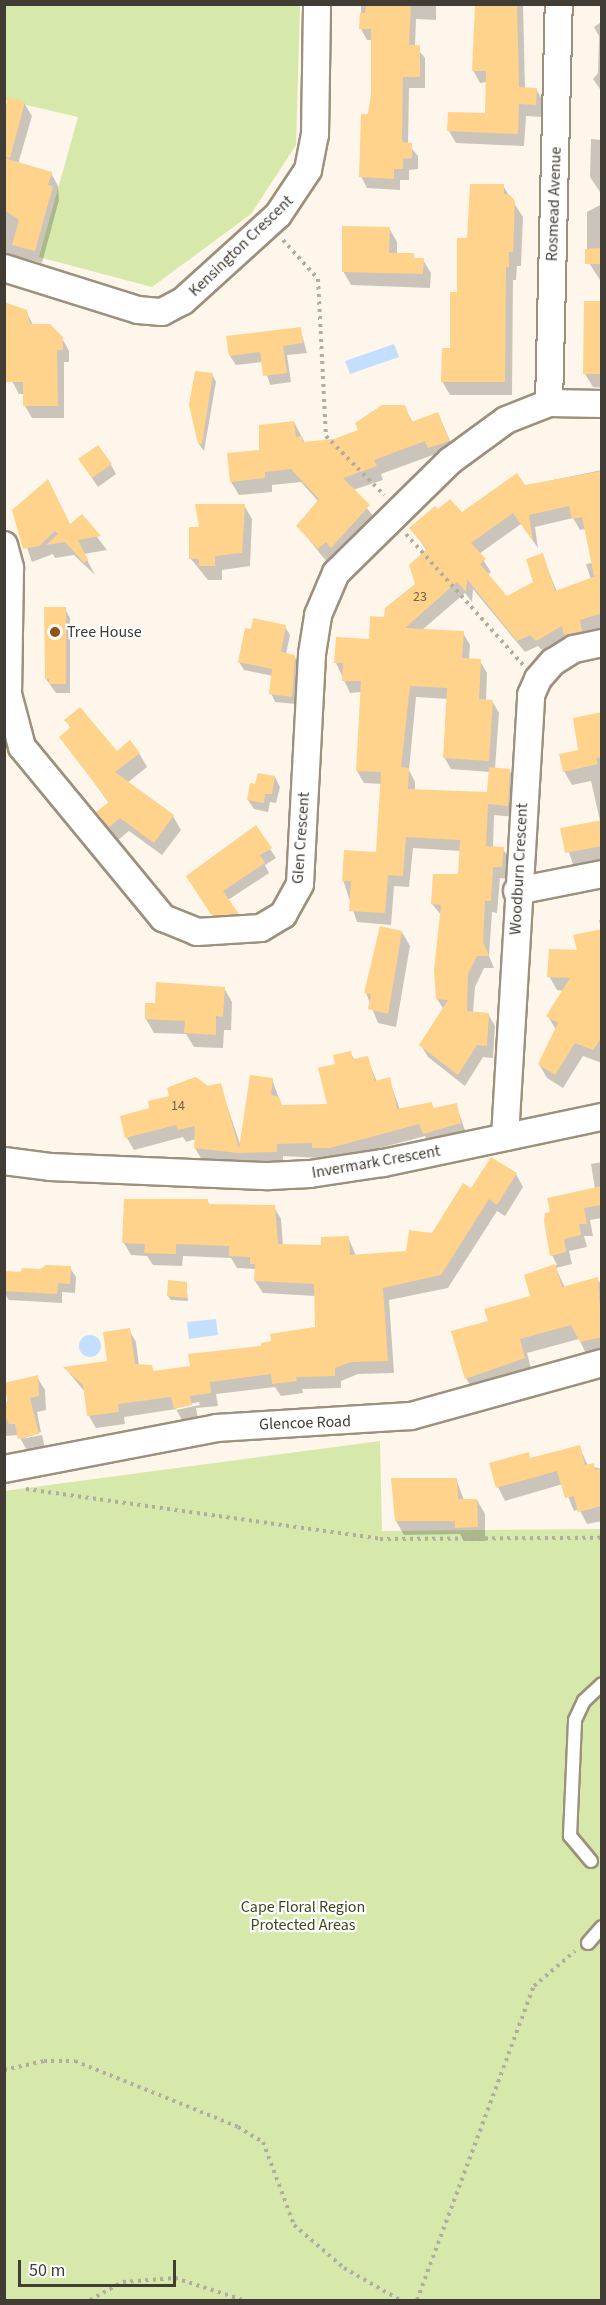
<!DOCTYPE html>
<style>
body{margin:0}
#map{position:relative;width:606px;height:2305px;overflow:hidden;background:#fef6ea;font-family:"Source Sans 3",sans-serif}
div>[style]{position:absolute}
.green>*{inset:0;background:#d6e8aa}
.water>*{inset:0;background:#c4dffd}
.round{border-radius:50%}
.shadow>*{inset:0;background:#0003}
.building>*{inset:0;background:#ffd38b}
.path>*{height:4px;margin-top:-2px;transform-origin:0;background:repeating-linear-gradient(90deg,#b3aca1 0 3px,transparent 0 7.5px)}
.roads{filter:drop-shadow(2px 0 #9d907d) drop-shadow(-2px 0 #9d907d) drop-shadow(0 2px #9d907d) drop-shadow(0 -2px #9d907d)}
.service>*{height:12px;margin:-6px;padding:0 6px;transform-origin:6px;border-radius:6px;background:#fff}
.minor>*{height:26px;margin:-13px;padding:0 13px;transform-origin:13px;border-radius:13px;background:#fff}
.dots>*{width:16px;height:16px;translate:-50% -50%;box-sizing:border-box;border:3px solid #fff;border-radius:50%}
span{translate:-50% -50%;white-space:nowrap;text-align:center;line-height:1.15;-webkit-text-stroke:4.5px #fff;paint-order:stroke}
.number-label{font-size:14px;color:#70624a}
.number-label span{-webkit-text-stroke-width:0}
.street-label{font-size:16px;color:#413c34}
.poi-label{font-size:16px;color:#413c34}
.left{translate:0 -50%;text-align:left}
.park-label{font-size:16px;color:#3c471e}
.frame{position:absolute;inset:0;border:6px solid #413c34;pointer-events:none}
.scale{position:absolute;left:18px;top:2260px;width:158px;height:27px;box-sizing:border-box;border:3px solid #413c34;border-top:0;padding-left:8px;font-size:18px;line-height:21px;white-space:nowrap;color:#413c34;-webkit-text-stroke:4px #fff;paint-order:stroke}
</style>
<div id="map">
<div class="green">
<div style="clip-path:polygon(5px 5px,300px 5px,296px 145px,251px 214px,152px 287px,39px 257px,78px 117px,5px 100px)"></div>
<div style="clip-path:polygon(380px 1441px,382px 1531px,601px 1529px,601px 2300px,5px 2300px,4px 1491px)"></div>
</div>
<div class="water">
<div style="clip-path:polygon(394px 344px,399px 357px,350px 374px,345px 361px)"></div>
<div style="clip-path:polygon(216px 1319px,218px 1335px,189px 1339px,187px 1322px)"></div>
<div class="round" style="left:79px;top:1335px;width:22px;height:22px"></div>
</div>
<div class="shadow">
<div style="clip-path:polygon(361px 4px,436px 4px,436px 20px,416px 19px,415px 46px,425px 58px,425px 88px,409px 88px,408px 144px,418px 156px,418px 169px,409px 170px,409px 180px,400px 180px,400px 190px,367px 188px,361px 176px,372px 93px,372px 40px,367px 40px,361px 29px)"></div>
<div style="clip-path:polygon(476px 4px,523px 4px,525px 89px,536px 89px,543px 101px,542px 117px,526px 116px,524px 146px,456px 143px,449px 131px,486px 115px,487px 82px,480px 83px,473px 70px)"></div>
<div style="clip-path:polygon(601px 6px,602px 6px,602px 92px,593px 79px,598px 73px,599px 36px,594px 27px,601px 22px)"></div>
<div style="clip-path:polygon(8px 99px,24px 103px,32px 116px,18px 164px,51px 173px,58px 186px,59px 200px,42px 263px,4px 253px,4px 112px)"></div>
<div style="clip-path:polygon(591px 139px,602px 140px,602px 195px,590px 177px)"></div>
<div style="clip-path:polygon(503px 186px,523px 217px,521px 266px,517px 266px,516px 280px,513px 280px,512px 395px,450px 395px,442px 381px,451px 350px,469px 240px)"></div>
<div style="clip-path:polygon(602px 204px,602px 280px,600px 280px,587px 260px,587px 212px)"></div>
<div style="clip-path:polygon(389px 228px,397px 242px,397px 255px,423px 260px,431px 273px,430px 288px,351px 285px,343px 271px)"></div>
<div style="clip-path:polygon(602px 302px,602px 388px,593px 387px,585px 374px)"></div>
<div style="clip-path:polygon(26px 311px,33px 325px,62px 338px,69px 351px,69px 362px,64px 362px,64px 418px,32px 418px,25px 406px,25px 394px,19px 394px,12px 381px)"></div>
<div style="clip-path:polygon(300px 328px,307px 353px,287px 355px,291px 382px,270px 385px,263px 362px,236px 365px,230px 356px)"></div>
<div style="clip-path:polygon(212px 374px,216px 382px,204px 451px,199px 444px)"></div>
<div style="clip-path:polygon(404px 406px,413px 423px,438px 413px,456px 455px,437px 461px,433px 455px,381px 474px,383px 480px,353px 490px,376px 520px,340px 560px,334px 555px,327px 562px,298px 526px,319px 502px,301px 482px,272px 485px,272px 492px,239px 495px,231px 482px,294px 422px,305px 443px,334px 440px,360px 431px)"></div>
<div style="clip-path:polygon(111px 465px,116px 474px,98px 487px,86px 469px)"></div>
<div style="clip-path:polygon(evenodd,602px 470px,600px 526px,580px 530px,573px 518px,535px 527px,538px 548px,521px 524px,479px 554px,491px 572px,487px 575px,507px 598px,535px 583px,544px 560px,557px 592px,591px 580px,586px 564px,602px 561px,602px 628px,586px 633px,588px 644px,568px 639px,544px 652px,538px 646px,525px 652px,473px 589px,472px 602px,465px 593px,422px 630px,463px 633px,470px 645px,469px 660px,480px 661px,487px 673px,486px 701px,492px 701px,499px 713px,495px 769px,509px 770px,516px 782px,514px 817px,494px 815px,493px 848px,503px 849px,510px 861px,509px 879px,500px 878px,497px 913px,492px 912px,489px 956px,494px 968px,484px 968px,475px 987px,473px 1013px,488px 1014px,495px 1026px,493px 1058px,483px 1057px,465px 1086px,428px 1057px,421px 1045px,444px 1010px,437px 999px,442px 916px,432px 904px,460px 876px,461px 851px,413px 848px,409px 887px,394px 886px,391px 925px,357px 922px,343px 880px,377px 854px,382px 784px,364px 783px,357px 771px,362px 692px,350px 693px,336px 663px,370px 640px,417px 584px,427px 551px,411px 528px,438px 511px,461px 514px,524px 486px,602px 470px,416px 697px,448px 699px,444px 757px,451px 769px,490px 772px,489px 794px,415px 791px,415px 782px,409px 770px,416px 697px)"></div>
<div style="clip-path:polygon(244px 505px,252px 519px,250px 566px,222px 570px,222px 580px,208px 580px,191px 559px,201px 528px)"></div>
<div style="clip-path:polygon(14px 511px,70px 525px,81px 516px,107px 550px,84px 554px,95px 575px,74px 555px,55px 558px,53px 554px,32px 562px)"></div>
<div style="clip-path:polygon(46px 609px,65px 609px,70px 618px,70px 693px,56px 693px,46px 679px)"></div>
<div style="clip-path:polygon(285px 627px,290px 635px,286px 654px,294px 656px,299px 664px,296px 704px,275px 702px,271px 693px,273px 676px,244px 670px,239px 662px,252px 631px)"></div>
<div style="clip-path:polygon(602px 714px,602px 861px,574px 867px,561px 829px,600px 821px,591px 781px,572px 785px,564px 771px)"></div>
<div style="clip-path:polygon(66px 720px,116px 753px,139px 753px,147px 767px,127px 783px,173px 816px,181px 830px,162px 855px,129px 831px,118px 840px,106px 826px,98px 812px,109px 803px,61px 737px,71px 729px)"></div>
<div style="clip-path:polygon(275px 777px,280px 787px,276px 803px,270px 802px,268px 812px,254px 809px,248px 800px,257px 786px)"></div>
<div style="clip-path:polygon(270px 849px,276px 858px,265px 865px,269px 873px,228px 900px,243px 923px,219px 925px,193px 886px)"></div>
<div style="clip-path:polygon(599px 920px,602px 920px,602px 1063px,583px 1056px,563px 1088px,547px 1078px,539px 1064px,556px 1030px,548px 1016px,564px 991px,557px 990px,549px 976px,601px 930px)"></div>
<div style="clip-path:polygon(402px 932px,410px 946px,396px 1027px,378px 1023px,366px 993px)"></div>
<div style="clip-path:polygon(224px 988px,232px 1002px,231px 1030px,224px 1030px,223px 1048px,194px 1047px,186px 1034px,154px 1033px,146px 1019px,156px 1004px)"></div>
<div style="clip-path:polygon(350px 1053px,355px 1060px,367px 1057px,377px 1082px,389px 1079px,400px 1110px,431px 1104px,435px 1110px,456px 1105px,467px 1136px,431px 1146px,425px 1136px,338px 1159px,283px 1156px,283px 1163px,202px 1160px,195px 1148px,196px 1139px,186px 1142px,183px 1137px,134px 1150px,127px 1138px,122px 1117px,151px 1109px,171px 1097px,169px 1089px,190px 1079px,208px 1087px,220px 1085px,241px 1147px,272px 1079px,282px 1107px,329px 1106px,337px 1065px)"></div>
<div style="clip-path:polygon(602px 1162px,602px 1218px,590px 1220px,593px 1236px,584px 1236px,587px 1247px,569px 1251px,572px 1264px,556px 1268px,565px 1288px,597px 1279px,602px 1285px,602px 1364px,592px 1366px,579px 1339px,527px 1353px,532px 1372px,474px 1392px,466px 1378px,490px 1322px,531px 1298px,526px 1276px,557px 1265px,552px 1255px,595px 1189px,591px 1164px)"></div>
<div style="clip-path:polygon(evenodd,516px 1174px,523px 1187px,505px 1216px,497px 1211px,448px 1288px,389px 1300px,394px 1373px,358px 1374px,341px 1381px,341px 1388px,302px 1389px,303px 1393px,281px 1396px,275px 1387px,216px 1394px,218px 1406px,196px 1408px,198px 1418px,182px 1420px,176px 1409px,124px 1417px,125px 1424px,96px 1428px,89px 1416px,85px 1392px,65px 1368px,109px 1362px,129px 1330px,136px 1342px,139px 1366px,151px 1366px,154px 1372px,191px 1368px,317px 1328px,316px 1296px,263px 1293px,255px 1281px,255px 1269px,237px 1268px,231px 1258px,183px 1256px,182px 1266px,153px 1265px,147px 1256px,131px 1255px,124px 1243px,207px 1200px,210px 1206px,274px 1207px,281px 1219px,283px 1246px,323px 1247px,348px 1237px,356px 1256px,407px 1253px,432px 1234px,472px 1190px,516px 1174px,199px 1402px,200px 1405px,176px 1410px,176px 1407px,199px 1402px)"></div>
<div style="clip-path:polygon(70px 1268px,76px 1277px,75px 1293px,62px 1292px,62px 1303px,9px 1300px,4px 1293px,4px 1273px)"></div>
<div style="clip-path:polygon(186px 1283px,188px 1301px,171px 1300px,168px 1296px)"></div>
<div style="clip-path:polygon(37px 1377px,45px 1390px,46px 1410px,37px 1412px,41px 1432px,21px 1439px,42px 1435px,45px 1448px,28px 1452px,20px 1438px,19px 1435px,4px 1436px,4px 1405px)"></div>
<div style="clip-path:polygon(579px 1446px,588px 1466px,602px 1469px,602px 1521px,587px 1524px,579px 1509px,574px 1511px,563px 1484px,505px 1501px,498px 1487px,528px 1454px,531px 1459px)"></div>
<div style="clip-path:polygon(456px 1479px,464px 1500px,477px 1500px,485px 1514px,485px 1541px,464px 1541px,460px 1534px,404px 1535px,396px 1521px,393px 1480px)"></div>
</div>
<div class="building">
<div style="clip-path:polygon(366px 4px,411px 4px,409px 45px,420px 45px,420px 77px,403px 77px,402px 142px,412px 143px,412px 158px,403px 159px,403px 169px,394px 169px,394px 179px,359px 177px,361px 114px,368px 114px,371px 93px,371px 29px,359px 29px,360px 13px,365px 13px)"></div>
<div style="clip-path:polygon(475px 4px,517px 4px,519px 87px,537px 88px,536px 105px,519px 104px,518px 134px,447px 131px,448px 112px,485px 113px,486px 71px,472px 71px)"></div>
<div style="clip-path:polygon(7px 97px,25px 102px,10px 158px,4px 157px)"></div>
<div style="clip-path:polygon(4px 158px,52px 172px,48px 185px,53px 186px,35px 251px,12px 245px,19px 220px,4px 210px)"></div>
<div style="clip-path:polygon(470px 184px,504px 184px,504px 194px,510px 195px,515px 201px,513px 252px,509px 252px,509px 267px,506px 267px,505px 382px,441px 382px,442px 348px,450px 348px,450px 292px,457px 292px,457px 238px,467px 238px)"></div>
<div style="clip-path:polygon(342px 226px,390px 227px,389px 253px,414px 253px,414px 258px,424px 258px,423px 274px,342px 272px)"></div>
<div style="clip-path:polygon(602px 248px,602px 264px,585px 264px,585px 249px)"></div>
<div style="clip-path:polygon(584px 301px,602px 301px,602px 374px,583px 374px)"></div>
<div style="clip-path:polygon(4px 302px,27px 310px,30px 324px,50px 324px,63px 337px,63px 350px,57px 350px,58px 406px,23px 406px,23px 382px,4px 382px)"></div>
<div style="clip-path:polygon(301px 327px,303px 343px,283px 346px,287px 373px,263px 376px,260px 352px,229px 356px,226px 336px)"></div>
<div style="clip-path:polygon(195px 371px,213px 373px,202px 444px,198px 444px,189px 405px)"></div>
<div style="clip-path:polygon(382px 405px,405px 405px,411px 422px,438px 412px,449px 441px,428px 448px,425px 441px,374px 460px,377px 466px,343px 478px,370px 505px,331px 548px,326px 542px,318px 549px,296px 526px,319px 499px,291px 469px,265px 472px,265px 478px,230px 482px,227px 453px,259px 450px,259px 425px,294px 421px,296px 437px,302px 436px,303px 442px,334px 439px,358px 430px,355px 423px)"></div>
<div style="clip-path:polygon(98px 445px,112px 464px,92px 478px,78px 459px)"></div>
<div style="clip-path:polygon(evenodd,602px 471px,602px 613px,580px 620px,582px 631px,564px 635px,562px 626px,536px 641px,530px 635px,517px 641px,467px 579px,466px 592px,457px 582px,405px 628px,464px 631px,462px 658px,481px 659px,479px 699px,493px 700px,489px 761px,443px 758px,447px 688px,410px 686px,401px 767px,409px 768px,408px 789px,487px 792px,489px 767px,510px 769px,508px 806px,488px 804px,486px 846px,504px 847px,502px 867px,493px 867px,491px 901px,485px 901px,483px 942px,489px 956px,477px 956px,468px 974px,467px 1011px,489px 1013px,487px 1046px,477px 1045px,458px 1075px,419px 1045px,448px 1000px,436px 999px,434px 970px,441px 905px,431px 904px,433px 874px,458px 874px,460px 840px,406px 837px,403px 876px,388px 875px,385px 913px,349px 911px,351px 881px,342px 881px,344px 850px,376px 852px,381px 772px,356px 771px,361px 681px,342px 681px,343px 663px,334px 663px,336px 637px,369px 639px,370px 616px,384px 617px,385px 608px,415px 584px,409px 565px,427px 549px,409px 528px,435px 506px,438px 509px,450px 499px,462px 512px,517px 473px,525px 485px,602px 471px,569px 506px,572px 519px,582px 517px,594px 576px,599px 575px,555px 591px,543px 553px,526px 559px,533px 582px,507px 596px,480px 564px,486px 559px,471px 543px,513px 513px,533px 541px,529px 515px,569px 506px)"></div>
<div style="clip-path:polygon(48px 479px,70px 524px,82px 514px,101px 536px,78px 540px,88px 560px,84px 563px,65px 542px,46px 545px,58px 534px,55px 531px,39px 546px,23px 549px,12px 510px)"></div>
<div style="clip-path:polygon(195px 504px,245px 504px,242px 553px,215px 556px,215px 566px,199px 566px,199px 559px,189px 559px,189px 527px,199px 527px)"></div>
<div style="clip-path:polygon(44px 607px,66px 607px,66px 684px,49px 684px,49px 679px,45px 679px)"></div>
<div style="clip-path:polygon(253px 618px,286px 625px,281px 652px,295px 655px,292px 697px,269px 694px,272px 669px,238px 662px,245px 628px,251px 629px)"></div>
<div style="clip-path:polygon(80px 707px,117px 751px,130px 740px,140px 753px,115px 772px,174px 815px,154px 843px,120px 818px,109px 827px,96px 812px,109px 802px,59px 737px,71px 727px,64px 720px)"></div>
<div style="clip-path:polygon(602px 712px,602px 757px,596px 758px,598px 764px,563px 772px,559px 754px,578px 750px,573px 718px)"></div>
<div style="clip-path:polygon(258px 773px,275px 776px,272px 794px,265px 794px,264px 803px,247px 800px,250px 783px,255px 784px)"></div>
<div style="clip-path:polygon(602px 820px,602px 846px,565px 853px,560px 828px)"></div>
<div style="clip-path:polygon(256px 825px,272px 848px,260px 855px,265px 863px,223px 891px,239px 914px,212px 916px,186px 876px)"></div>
<div style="clip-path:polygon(380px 926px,402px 931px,388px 1014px,368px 1009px,371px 994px,364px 993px)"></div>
<div style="clip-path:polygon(602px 929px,602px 1037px,593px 1050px,575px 1043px,555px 1075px,538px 1064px,558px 1023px,546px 1016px,570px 978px,547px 977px,549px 949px,577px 950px,573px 935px)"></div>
<div style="clip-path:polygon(156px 982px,225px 987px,223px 1017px,216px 1016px,216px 1035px,184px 1033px,185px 1021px,145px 1019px,145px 1003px,155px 1003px)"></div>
<div style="clip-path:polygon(351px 1051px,353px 1059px,368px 1056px,375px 1081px,390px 1077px,397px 1109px,432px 1102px,433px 1108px,457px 1103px,461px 1123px,423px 1134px,419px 1124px,330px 1148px,312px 1148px,312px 1143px,277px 1144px,277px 1152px,238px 1153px,194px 1148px,195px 1126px,178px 1130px,176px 1125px,125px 1138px,120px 1116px,149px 1108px,148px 1101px,169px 1096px,167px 1088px,171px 1086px,196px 1077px,208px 1086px,221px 1083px,239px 1149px,250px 1075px,273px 1078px,271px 1095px,279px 1097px,282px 1105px,327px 1104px,318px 1068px,335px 1064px,333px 1055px)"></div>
<div style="clip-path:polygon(491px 1157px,517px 1173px,497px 1205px,489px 1199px,441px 1275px,383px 1288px,388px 1361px,351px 1362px,335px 1368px,335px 1376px,296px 1377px,297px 1381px,272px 1384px,271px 1374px,210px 1382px,211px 1393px,190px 1396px,192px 1405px,174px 1409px,171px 1397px,118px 1404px,119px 1412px,87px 1416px,83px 1385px,63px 1367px,107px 1361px,103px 1332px,130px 1328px,135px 1364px,152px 1365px,153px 1371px,190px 1366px,188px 1354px,261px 1346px,261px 1343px,271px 1341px,270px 1334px,315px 1327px,314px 1284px,254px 1281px,255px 1264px,250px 1264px,250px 1257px,229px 1256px,229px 1246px,176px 1244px,176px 1254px,144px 1253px,145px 1244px,122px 1243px,124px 1199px,208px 1199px,208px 1204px,275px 1205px,278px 1244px,321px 1245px,321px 1237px,349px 1236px,350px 1255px,406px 1251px,409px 1230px,432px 1233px,463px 1183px,471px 1188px)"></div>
<div style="clip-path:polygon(602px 1186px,602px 1205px,584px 1208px,587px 1224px,579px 1224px,581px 1235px,564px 1239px,566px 1252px,550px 1256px,544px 1221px,545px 1213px,550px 1212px,547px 1198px)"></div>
<div style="clip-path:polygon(555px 1264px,562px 1287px,598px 1277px,602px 1337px,580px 1342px,571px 1325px,520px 1339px,525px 1358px,465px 1379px,451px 1331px,488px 1321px,484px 1309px,530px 1296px,524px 1275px)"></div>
<div style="clip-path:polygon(46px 1265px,71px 1266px,70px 1284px,58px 1283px,57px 1294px,4px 1291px,4px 1271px,21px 1272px,22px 1268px,40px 1269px)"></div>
<div style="clip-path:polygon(168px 1280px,187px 1282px,187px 1298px,167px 1296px)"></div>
<div style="clip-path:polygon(38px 1375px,39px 1396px,30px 1398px,39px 1434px,18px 1439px,15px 1424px,9px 1424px,4px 1415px,4px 1404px,8px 1403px,4px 1383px)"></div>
<div style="clip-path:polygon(580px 1445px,585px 1465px,594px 1463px,595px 1470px,602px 1468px,602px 1506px,578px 1512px,574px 1496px,565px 1498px,557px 1471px,496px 1488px,489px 1463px,529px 1452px,530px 1458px)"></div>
<div style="clip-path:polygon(391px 1478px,457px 1478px,458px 1499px,477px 1499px,478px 1527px,455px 1528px,455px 1521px,395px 1521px)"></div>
</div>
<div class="path">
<div style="left:283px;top:240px;width:52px;rotate:48.1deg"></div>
<div style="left:318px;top:279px;width:157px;rotate:87.1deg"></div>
<div style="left:326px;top:436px;width:83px;rotate:45.5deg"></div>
<div style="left:406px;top:534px;width:176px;rotate:48.2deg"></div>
<div style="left:26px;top:1489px;width:358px;rotate:8deg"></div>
<div style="left:380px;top:1539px;width:222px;rotate:-0.3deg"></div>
<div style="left:4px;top:2070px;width:41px;rotate:-12.7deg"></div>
<div style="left:44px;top:2061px;width:31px"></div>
<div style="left:75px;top:2061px;width:176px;rotate:22deg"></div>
<div style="left:238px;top:2127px;width:29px;rotate:31deg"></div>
<div style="left:263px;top:2142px;width:89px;rotate:69.5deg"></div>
<div style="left:294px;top:2225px;width:66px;rotate:40.7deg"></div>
<div style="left:344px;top:2268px;width:64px;rotate:29.7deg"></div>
<div style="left:90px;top:2300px;width:38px;rotate:-29deg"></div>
<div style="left:123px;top:2282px;width:52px;rotate:-4.4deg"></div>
<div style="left:175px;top:2278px;width:71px;rotate:17.9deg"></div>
<div style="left:417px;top:2300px;width:335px;rotate:-69.6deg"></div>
<div style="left:534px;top:1986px;width:54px;rotate:-40.5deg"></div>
</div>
<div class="roads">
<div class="service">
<div style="left:591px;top:1861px;width:33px;rotate:-130deg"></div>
<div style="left:570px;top:1836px;width:116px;rotate:-87.5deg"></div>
<div style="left:575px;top:1720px;width:21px;rotate:-65deg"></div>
<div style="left:584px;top:1701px;width:25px;rotate:-43deg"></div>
<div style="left:588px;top:1943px;width:21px;rotate:-49deg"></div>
</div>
<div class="minor">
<div style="left:4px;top:268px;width:140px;rotate:17.4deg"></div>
<div style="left:138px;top:310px;width:24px;rotate:5deg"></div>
<div style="left:162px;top:312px;width:24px;rotate:-28deg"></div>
<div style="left:183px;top:301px;width:128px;rotate:-42.2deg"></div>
<div style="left:278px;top:215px;width:54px;rotate:-56.3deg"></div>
<div style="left:308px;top:170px;width:36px;rotate:-79deg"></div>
<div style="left:315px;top:135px;width:131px;rotate:-89.1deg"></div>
<div style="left:549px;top:403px;width:399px;rotate:-88.6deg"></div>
<div style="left:4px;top:545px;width:24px;rotate:75deg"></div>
<div style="left:10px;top:568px;width:126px;rotate:90.9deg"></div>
<div style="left:8px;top:694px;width:55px;rotate:75.2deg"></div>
<div style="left:22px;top:747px;width:222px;rotate:50.5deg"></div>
<div style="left:163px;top:918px;width:37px;rotate:22deg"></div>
<div style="left:197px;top:932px;width:64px;rotate:-3.6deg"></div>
<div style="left:261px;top:928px;width:26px;rotate:-31deg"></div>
<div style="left:283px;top:915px;width:35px;rotate:-61deg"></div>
<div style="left:300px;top:884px;width:230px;rotate:-87deg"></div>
<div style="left:312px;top:654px;width:39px;rotate:-81deg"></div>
<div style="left:318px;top:615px;width:46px;rotate:-66.8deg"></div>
<div style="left:336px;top:573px;width:160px;rotate:-44.5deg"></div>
<div style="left:450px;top:461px;width:69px;rotate:-36.2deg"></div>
<div style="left:506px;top:420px;width:46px;rotate:-21.6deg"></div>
<div style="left:549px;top:403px;width:53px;rotate:1.1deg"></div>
<div style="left:517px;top:891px;width:87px;rotate:-11.3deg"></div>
<div style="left:505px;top:1137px;width:443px;rotate:-86.6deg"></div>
<div style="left:531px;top:695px;width:17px;rotate:-66deg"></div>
<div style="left:538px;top:679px;width:23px;rotate:-49deg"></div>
<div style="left:553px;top:662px;width:25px;rotate:-32deg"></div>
<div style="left:574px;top:649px;width:29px;rotate:-12deg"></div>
<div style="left:4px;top:1161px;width:46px;rotate:7.4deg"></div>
<div style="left:50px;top:1167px;width:219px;rotate:2.4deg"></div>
<div style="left:269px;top:1176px;width:41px;rotate:-2.8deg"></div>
<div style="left:310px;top:1174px;width:74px;rotate:-8.6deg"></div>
<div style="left:383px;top:1163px;width:224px;rotate:-11.9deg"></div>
<div style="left:4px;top:1469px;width:216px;rotate:-10.9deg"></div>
<div style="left:216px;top:1428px;width:195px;rotate:-3.5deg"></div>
<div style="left:411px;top:1416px;width:198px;rotate:-15.5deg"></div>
</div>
</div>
<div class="dots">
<div style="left:55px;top:632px;background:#8f5411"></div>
</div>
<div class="number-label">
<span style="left:420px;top:597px">23</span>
<span style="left:178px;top:1106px">14</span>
</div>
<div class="street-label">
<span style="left:554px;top:204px;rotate:-88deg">Rosmead Avenue</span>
<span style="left:241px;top:246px;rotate:-44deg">Kensington Crescent</span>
<span style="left:301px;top:838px;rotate:-86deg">Glen Crescent</span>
<span style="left:519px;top:869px;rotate:-87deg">Woodburn Crescent</span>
<span style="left:376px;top:1162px;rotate:-10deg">Invermark Crescent</span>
<span style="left:305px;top:1423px;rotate:-2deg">Glencoe Road</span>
</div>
<div class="poi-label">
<span class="left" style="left:67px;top:632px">Tree House</span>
</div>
<div class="park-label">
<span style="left:303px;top:1916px">Cape Floral Region<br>Protected Areas</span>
</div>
<div class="frame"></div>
<div class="scale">50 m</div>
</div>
